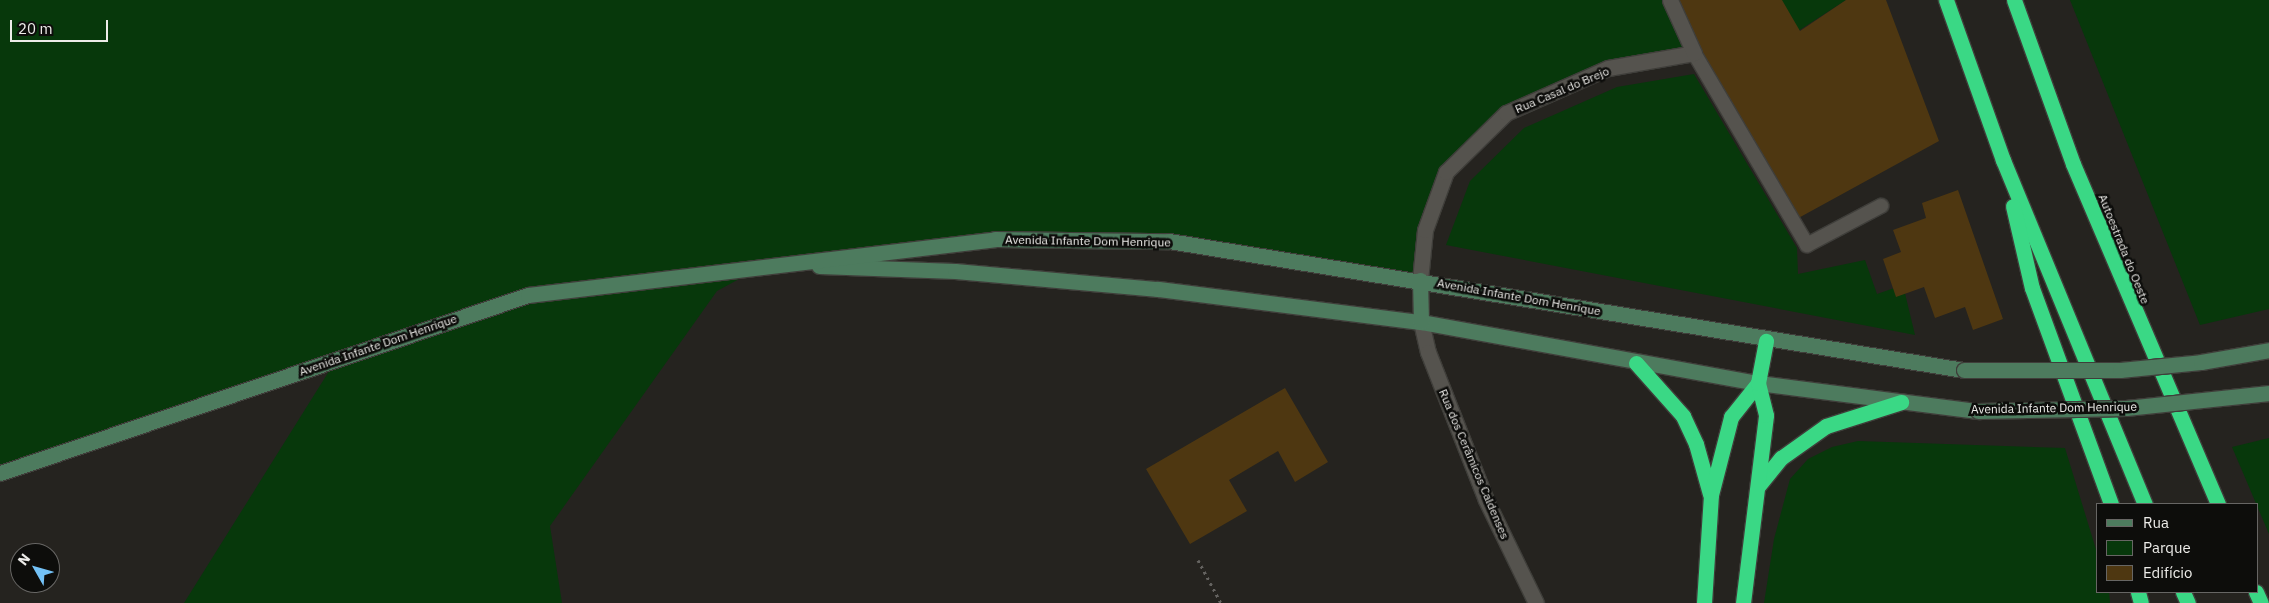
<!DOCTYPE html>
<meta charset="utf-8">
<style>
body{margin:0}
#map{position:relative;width:2269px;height:603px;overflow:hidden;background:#25231f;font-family:"IBM Plex Sans",sans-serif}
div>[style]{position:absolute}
.green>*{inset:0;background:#07380b}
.building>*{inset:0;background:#4e3711}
.path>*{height:3px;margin-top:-1.5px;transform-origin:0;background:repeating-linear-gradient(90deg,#656360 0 2.5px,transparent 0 6.5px)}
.roads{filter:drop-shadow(1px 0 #3f3e3a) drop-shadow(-1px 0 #3f3e3a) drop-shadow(0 1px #3f3e3a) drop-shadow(0 -1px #3f3e3a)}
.lane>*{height:14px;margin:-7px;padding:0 7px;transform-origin:7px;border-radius:7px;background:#55534e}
.street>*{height:15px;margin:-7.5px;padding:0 7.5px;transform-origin:7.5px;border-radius:7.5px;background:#55534e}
.secondary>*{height:15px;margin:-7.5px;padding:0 7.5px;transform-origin:7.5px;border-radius:7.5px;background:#4d7b5e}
.highway>*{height:15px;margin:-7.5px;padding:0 7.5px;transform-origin:7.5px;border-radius:7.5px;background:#3ad885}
.bridges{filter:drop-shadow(1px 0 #3f3e3a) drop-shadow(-1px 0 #3f3e3a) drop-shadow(0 1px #3f3e3a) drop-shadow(0 -1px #3f3e3a)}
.secondary-bridge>*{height:15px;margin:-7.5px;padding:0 7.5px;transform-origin:7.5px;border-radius:7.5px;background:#4d7b5e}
span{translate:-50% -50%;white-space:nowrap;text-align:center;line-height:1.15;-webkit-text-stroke:5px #0d0d0b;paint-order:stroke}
.street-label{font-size:12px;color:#edece9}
.legend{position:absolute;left:2096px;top:503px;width:162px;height:90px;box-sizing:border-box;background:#0d0d0b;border:1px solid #676664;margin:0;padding:6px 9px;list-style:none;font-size:15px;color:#edece9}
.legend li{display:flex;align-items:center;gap:10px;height:25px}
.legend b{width:25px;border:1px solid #676664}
.north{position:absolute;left:10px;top:543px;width:50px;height:50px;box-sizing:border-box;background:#0d0d0b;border:1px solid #676664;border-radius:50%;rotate:308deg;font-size:14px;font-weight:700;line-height:20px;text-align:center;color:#edece9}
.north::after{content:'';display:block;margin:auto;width:18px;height:22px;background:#73c1f6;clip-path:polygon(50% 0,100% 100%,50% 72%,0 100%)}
.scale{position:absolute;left:10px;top:20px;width:98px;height:22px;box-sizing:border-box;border:2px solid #edece9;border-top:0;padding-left:6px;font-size:15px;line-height:18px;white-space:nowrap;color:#edece9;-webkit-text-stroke:4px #0d0d0b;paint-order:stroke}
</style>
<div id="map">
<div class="green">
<div style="clip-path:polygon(0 0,1846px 0,1713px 86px,1693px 51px,1608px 68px,1506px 113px,1446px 172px,1420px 280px,1169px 241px,995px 239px,767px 264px,717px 291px,550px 526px,562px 603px,184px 603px,336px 360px,0 473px)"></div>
<div style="clip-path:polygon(2070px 0,2269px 0,2269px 309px,2200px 325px)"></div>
<div style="clip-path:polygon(1694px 74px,1797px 248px,1798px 274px,1865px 260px,1877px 294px,1903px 285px,1915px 335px,1446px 245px,1470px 181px,1524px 128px,1617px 87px)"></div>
<div style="clip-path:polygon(2269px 438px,2269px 534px,2232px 447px)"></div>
<div style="clip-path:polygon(1858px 441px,2065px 448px,2098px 556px,2098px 592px,2109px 592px,2110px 603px,1764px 603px,1774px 539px,1790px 479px,1808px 459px,1832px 447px)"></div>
</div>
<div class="building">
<div style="clip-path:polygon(1675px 0,1782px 0,1800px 31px,1846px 0,1886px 0,1939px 141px,1793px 221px,1713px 86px)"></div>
<div style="clip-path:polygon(1958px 190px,2003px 319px,1973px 330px,1965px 307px,1935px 318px,1924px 287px,1896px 297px,1883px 259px,1901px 252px,1893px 230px,1926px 218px,1922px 203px)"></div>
<div style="clip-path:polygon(1285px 388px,1328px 462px,1295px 482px,1278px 451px,1229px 480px,1247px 511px,1190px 544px,1146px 469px)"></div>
</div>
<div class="path">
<div style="left:1198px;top:560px;width:49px;rotate:61.9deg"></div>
</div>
<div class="roads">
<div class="lane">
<div style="left:1694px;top:53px;width:223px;rotate:59.5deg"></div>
<div style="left:1807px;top:245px;width:84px;rotate:-27.8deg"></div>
</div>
<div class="street">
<div style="left:1420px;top:280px;width:50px;rotate:-84.3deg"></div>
<div style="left:1425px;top:230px;width:62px;rotate:-70.1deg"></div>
<div style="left:1446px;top:172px;width:84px;rotate:-44.5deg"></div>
<div style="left:1506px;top:113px;width:111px;rotate:-23.8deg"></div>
<div style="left:1608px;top:68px;width:87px;rotate:-9.9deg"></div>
<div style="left:1694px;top:53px;width:58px;rotate:-114.4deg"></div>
<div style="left:1421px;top:322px;width:31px;rotate:77deg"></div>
<div style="left:1428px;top:352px;width:159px;rotate:68.6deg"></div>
<div style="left:1486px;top:500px;width:114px;rotate:64.1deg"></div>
</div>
<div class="secondary">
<div style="left:819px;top:266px;width:136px;rotate:2.1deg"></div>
<div style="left:955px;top:271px;width:204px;rotate:5.1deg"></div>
<div style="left:1158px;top:289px;width:265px;rotate:7.2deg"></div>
<div style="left:1421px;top:322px;width:342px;rotate:10.3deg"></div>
<div style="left:1758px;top:383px;width:222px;rotate:7.3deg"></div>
<div style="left:1420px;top:280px;width:42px;rotate:88.6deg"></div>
<div style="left:0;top:473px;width:557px;rotate:-18.63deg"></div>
<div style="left:528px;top:295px;width:470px;rotate:-6.8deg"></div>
<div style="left:995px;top:239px;width:174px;rotate:0.7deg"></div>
<div style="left:1169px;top:241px;width:805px;rotate:9.22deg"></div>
</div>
<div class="highway">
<div style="left:1946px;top:0;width:170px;rotate:70.4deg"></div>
<div style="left:2003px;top:160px;width:372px;rotate:67.6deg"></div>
<div style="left:2014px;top:0;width:174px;rotate:70.2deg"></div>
<div style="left:2073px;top:164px;width:370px;rotate:66.9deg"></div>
<div style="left:2013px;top:206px;width:84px;rotate:77deg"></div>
<div style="left:2032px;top:288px;width:230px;rotate:69.9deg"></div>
<div style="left:1636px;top:363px;width:71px;rotate:48.4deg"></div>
<div style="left:1683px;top:416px;width:31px;rotate:65deg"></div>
<div style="left:1696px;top:444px;width:52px;rotate:74.4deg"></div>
<div style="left:1759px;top:485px;width:35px;rotate:-51deg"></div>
<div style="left:1781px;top:458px;width:55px;rotate:-35.4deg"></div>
<div style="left:1826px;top:426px;width:79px;rotate:-17.7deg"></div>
<div style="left:2138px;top:592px;width:11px;rotate:75deg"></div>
<div style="left:2183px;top:592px;width:12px;rotate:66deg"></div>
<div style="left:2256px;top:592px;width:12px;rotate:66deg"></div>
<div style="left:1704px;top:603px;width:108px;rotate:-86.3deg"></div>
<div style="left:1711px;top:495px;width:81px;rotate:-75.6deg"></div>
<div style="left:1731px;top:417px;width:43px;rotate:-51.5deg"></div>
<div style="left:1743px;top:603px;width:189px;rotate:-83deg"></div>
<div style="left:1766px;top:415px;width:33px;rotate:-104deg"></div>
<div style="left:1758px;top:383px;width:43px;rotate:-79.2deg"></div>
</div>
</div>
<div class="bridges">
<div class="secondary-bridge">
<div style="left:1964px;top:370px;width:156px"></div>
<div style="left:2120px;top:370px;width:81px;rotate:-5.6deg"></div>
<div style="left:2201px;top:362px;width:69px;rotate:-10deg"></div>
<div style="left:1978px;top:411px;width:148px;rotate:-1.2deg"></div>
<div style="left:2126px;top:408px;width:144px;rotate:-6deg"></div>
</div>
</div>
<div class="street-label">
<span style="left:1562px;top:90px;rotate:-23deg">Rua Casal do Brejo</span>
<span style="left:1088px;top:241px;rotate:1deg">Avenida Infante Dom Henrique</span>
<span style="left:2124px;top:249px;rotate:68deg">Autoestrada do Oeste</span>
<span style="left:1519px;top:297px;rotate:10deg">Avenida Infante Dom Henrique</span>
<span style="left:378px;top:345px;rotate:-19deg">Avenida Infante Dom Henrique</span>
<span style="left:2054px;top:408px;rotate:-1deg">Avenida Infante Dom Henrique</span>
<span style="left:1474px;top:464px;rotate:67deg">Rua dos Cerâmicos Caldenses</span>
</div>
<ul class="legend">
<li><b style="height:6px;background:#4d7b5e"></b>Rua</li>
<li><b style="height:14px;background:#07380b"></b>Parque</li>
<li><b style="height:14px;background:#4e3711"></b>Edifício</li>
</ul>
<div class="north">N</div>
<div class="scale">20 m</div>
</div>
